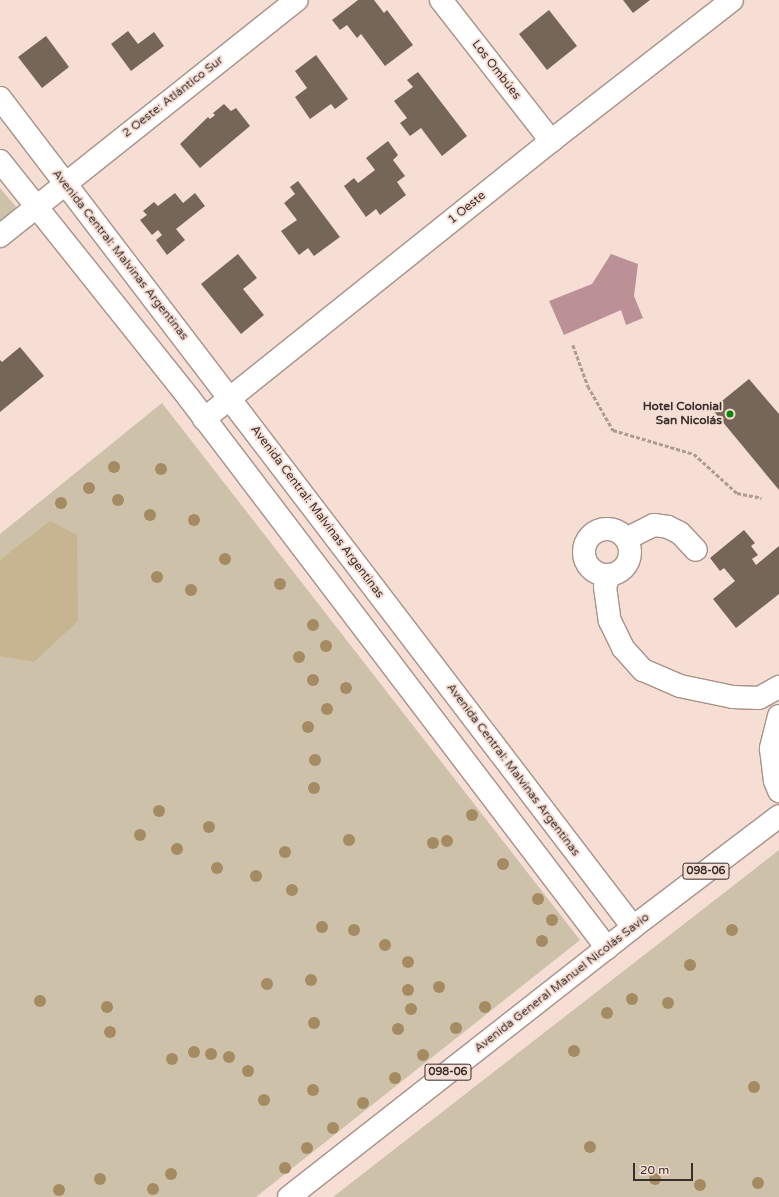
<!DOCTYPE html>
<meta charset="utf-8">
<style>
body{margin:0}
#map{position:relative;width:779px;height:1197px;overflow:hidden;background:#f6ded4;font-family:"Varela Round",sans-serif}
div>[style]{position:absolute}
.green>*{inset:0;background:#cdc1aa}
.forest>*{inset:0;background:#c7b591}
.water>*{inset:0;background:#bb9097}
.building>*{inset:0;background:#766658}
.path>*{height:2.5px;margin-top:-1.25px;transform-origin:0;background:repeating-linear-gradient(90deg,#ad9b93 0 4px,transparent 0 6px)}
.roads{filter:drop-shadow(1px 0 #a79288) drop-shadow(-1px 0 #a79288) drop-shadow(0 1px #a79288) drop-shadow(0 -1px #a79288)}
.minor>*{height:22px;margin:-11px;padding:0 11px;transform-origin:11px;border-radius:11px;background:#fff}
.minor>.ring{margin:-11px;padding:0;box-sizing:content-box;background:none;border:22px solid #fff;border-radius:50%}
.major>*{height:22px;margin:-11px;padding:0 11px;transform-origin:11px;border-radius:11px;background:#fff}
.trees>*{width:12px;height:12px;margin:-6px;border-radius:50%;background:#a48b62}
.dots>*{width:11px;height:11px;translate:-50% -50%;box-sizing:border-box;border:2px solid #f6ded4;border-radius:50%}
span{translate:-50% -50%;white-space:nowrap;text-align:center;line-height:1.15;-webkit-text-stroke:4px #f6ded4;paint-order:stroke}
.shield-label span{padding:1px 3px;background:#f6ded4;border:1px solid;border-radius:3px;-webkit-text-stroke-width:0}
.shield-label{font-size:11px;color:#382f2b;font-weight:700}
.street-label{font-size:12px;color:#382f2b}
.poi-label{font-size:12px;color:#382f2b;font-weight:700}
.right{translate:-100% -50%;text-align:right}
.scale{position:absolute;left:633px;top:1163px;width:60px;height:18px;box-sizing:border-box;border:2px solid #382f2b;border-top:0;padding-left:5px;font-size:12px;line-height:14px;white-space:nowrap;color:#382f2b;-webkit-text-stroke:3px #f6ded4;paint-order:stroke}
</style>
<div id="map">
<div class="green">
<div style="clip-path:polygon(0 188px,18px 209px,0 223px)"></div>
<div style="clip-path:polygon(162px 403px,580px 940px,256px 1197px,0 1197px,0 534px)"></div>
<div style="clip-path:polygon(779px 850px,779px 1197px,333px 1197px)"></div>
</div>
<div class="forest">
<div style="clip-path:polygon(50px 521px,77px 535px,78px 621px,34px 662px,0 656px,0 560px)"></div>
</div>
<div class="water">
<div style="clip-path:polygon(611px 254px,638px 264px,634px 296px,643px 318px,626px 325px,621px 310px,564px 335px,549px 301px,592px 284px)"></div>
</div>
<div class="building">
<div style="clip-path:polygon(358px 0,374px 0,384px 13px,387px 10px,413px 45px,385px 66px,361px 34px,357px 38px,347px 25px,340px 30px,332px 20px)"></div>
<div style="clip-path:polygon(623px 0,650px 0,633px 13px)"></div>
<div style="clip-path:polygon(549px 10px,577px 46px,547px 70px,519px 34px)"></div>
<div style="clip-path:polygon(128px 31px,138px 44px,154px 32px,164px 46px,131px 71px,111px 44px)"></div>
<div style="clip-path:polygon(46px 36px,69px 67px,42px 88px,18px 57px)"></div>
<div style="clip-path:polygon(316px 55px,348px 99px,335px 109px,331px 104px,310px 119px,295px 97px,307px 88px,295px 71px)"></div>
<div style="clip-path:polygon(418px 72px,467px 136px,442px 156px,421px 128px,410px 136px,400px 123px,407px 118px,394px 101px,413px 87px,407px 80px)"></div>
<div style="clip-path:polygon(224px 104px,231px 111px,236px 108px,250px 126px,200px 168px,180px 144px,208px 117px,210px 119px,215px 115px,213px 113px)"></div>
<div style="clip-path:polygon(388px 141px,398px 155px,393px 160px,405px 176px,397px 182px,406px 195px,380px 215px,376px 209px,366px 217px,344px 186px,354px 178px,358px 183px,375px 170px,366px 158px)"></div>
<div style="clip-path:polygon(298px 181px,340px 237px,314px 256px,308px 248px,299px 255px,281px 231px,297px 220px,284px 203px,295px 194px,290px 187px)"></div>
<div style="clip-path:polygon(175px 193px,183px 203px,195px 193px,205px 206px,176px 229px,185px 240px,167px 255px,156px 240px,162px 235px,158px 230px,152px 235px,140px 220px,147px 215px,143px 211px,154px 202px,158px 206px)"></div>
<div style="clip-path:polygon(238px 254px,257px 278px,243px 289px,264px 315px,241px 334px,201px 284px)"></div>
<div style="clip-path:polygon(20px 347px,44px 376px,0 412px,0 360px,2px 362px)"></div>
<div style="clip-path:polygon(749px 379px,779px 414px,779px 490px,712px 409px)"></div>
<div style="clip-path:polygon(744px 530px,755px 543px,751px 546px,758px 555px,752px 559px,756px 565px,779px 546px,779px 594px,736px 628px,713px 599px,735px 581px,724px 568px,720px 571px,710px 558px)"></div>
</div>
<div class="path">
<div style="left:573px;top:345px;width:44px;rotate:69.9deg"></div>
<div style="left:588px;top:386px;width:51px;rotate:60.4deg"></div>
<div style="left:613px;top:430px;width:84px;rotate:16.5deg"></div>
<div style="left:694px;top:454px;width:58px;rotate:42.2deg"></div>
<div style="left:737px;top:493px;width:25px;rotate:11deg"></div>
</div>
<div class="roads">
<div class="minor">
<div style="left:441px;top:0;width:179px;rotate:52deg"></div>
<div style="left:0;top:236px;width:379px;rotate:-38.5deg"></div>
<div style="left:204px;top:419px;width:445px;rotate:-38.7deg"></div>
<div style="left:551px;top:141px;width:229px;rotate:-37.9deg"></div>
<div class="ring" style="left:584px;top:529px;width:24px;height:24px"></div>
<div style="left:626px;top:539px;width:31px;rotate:-27deg"></div>
<div style="left:654px;top:525px;width:14px;rotate:8deg"></div>
<div style="left:668px;top:527px;width:13px;rotate:27deg"></div>
<div style="left:680px;top:533px;width:23px;rotate:47deg"></div>
<div style="left:609px;top:575px;width:13px;rotate:108deg"></div>
<div style="left:605px;top:587px;width:34px;rotate:82deg"></div>
<div style="left:610px;top:621px;width:30px;rotate:64deg"></div>
<div style="left:623px;top:648px;width:30px;rotate:48deg"></div>
<div style="left:643px;top:670px;width:40px;rotate:23.4deg"></div>
<div style="left:680px;top:686px;width:54px;rotate:11.7deg"></div>
<div style="left:733px;top:697px;width:26px;rotate:2deg"></div>
<div style="left:759px;top:698px;width:23px;rotate:-29deg"></div>
<div style="left:779px;top:716px;width:34px;rotate:104deg"></div>
<div style="left:771px;top:749px;width:32px;rotate:83deg"></div>
<div style="left:775px;top:781px;width:11px;rotate:68deg"></div>
</div>
<div class="major">
<div style="left:0;top:98px;width:1043px;rotate:52.64deg"></div>
<div style="left:0;top:161px;width:303px;rotate:51.4deg"></div>
<div style="left:189px;top:398px;width:691px;rotate:52.77deg"></div>
<div style="left:289px;top:1197px;width:437px;rotate:-38.1deg"></div>
<div style="left:633px;top:927px;width:183px;rotate:-37.2deg"></div>
</div>
</div>
<div class="trees">
<div style="left:114px;top:467px"></div>
<div style="left:161px;top:469px"></div>
<div style="left:89px;top:488px"></div>
<div style="left:118px;top:500px"></div>
<div style="left:61px;top:503px"></div>
<div style="left:150px;top:515px"></div>
<div style="left:194px;top:520px"></div>
<div style="left:225px;top:559px"></div>
<div style="left:157px;top:577px"></div>
<div style="left:280px;top:584px"></div>
<div style="left:191px;top:590px"></div>
<div style="left:313px;top:625px"></div>
<div style="left:326px;top:646px"></div>
<div style="left:299px;top:657px"></div>
<div style="left:313px;top:680px"></div>
<div style="left:346px;top:688px"></div>
<div style="left:327px;top:709px"></div>
<div style="left:308px;top:727px"></div>
<div style="left:315px;top:760px"></div>
<div style="left:314px;top:788px"></div>
<div style="left:159px;top:811px"></div>
<div style="left:472px;top:815px"></div>
<div style="left:209px;top:827px"></div>
<div style="left:140px;top:835px"></div>
<div style="left:349px;top:840px"></div>
<div style="left:447px;top:841px"></div>
<div style="left:433px;top:843px"></div>
<div style="left:177px;top:849px"></div>
<div style="left:285px;top:852px"></div>
<div style="left:503px;top:864px"></div>
<div style="left:217px;top:868px"></div>
<div style="left:256px;top:876px"></div>
<div style="left:292px;top:890px"></div>
<div style="left:538px;top:899px"></div>
<div style="left:552px;top:920px"></div>
<div style="left:322px;top:927px"></div>
<div style="left:354px;top:930px"></div>
<div style="left:732px;top:930px"></div>
<div style="left:542px;top:941px"></div>
<div style="left:385px;top:945px"></div>
<div style="left:408px;top:962px"></div>
<div style="left:690px;top:965px"></div>
<div style="left:311px;top:980px"></div>
<div style="left:267px;top:984px"></div>
<div style="left:439px;top:987px"></div>
<div style="left:408px;top:990px"></div>
<div style="left:632px;top:999px"></div>
<div style="left:40px;top:1001px"></div>
<div style="left:668px;top:1003px"></div>
<div style="left:107px;top:1007px"></div>
<div style="left:485px;top:1007px"></div>
<div style="left:411px;top:1009px"></div>
<div style="left:607px;top:1013px"></div>
<div style="left:314px;top:1023px"></div>
<div style="left:456px;top:1028px"></div>
<div style="left:398px;top:1029px"></div>
<div style="left:110px;top:1032px"></div>
<div style="left:574px;top:1051px"></div>
<div style="left:194px;top:1052px"></div>
<div style="left:211px;top:1054px"></div>
<div style="left:423px;top:1055px"></div>
<div style="left:229px;top:1057px"></div>
<div style="left:172px;top:1059px"></div>
<div style="left:248px;top:1071px"></div>
<div style="left:395px;top:1078px"></div>
<div style="left:754px;top:1087px"></div>
<div style="left:313px;top:1090px"></div>
<div style="left:264px;top:1100px"></div>
<div style="left:363px;top:1103px"></div>
<div style="left:333px;top:1128px"></div>
<div style="left:590px;top:1147px"></div>
<div style="left:307px;top:1148px"></div>
<div style="left:285px;top:1168px"></div>
<div style="left:171px;top:1174px"></div>
<div style="left:100px;top:1179px"></div>
<div style="left:655px;top:1179px"></div>
<div style="left:758px;top:1183px"></div>
<div style="left:700px;top:1185px"></div>
<div style="left:153px;top:1189px"></div>
<div style="left:59px;top:1190px"></div>
</div>
<div class="dots">
<div style="left:730px;top:414px;background:#0c8603"></div>
</div>
<div class="shield-label">
<span style="left:706px;top:871px">098-06</span>
<span style="left:448px;top:1072px">098-06</span>
</div>
<div class="street-label">
<span style="left:496px;top:70px;rotate:52deg">Los Ombúes</span>
<span style="left:173px;top:97px;rotate:-38deg">2 Oeste: Atlántico Sur</span>
<span style="left:467px;top:208px;rotate:-39deg">1 Oeste</span>
<span style="left:120px;top:255px;rotate:52deg">Avenida Central: Malvinas Argentinas</span>
<span style="left:317px;top:512px;rotate:53deg">Avenida Central: Malvinas Argentinas</span>
<span style="left:513px;top:770px;rotate:53deg">Avenida Central: Malvinas Argentinas</span>
<span style="left:562px;top:983px;rotate:-38deg">Avenida General Manuel Nicolás Savio</span>
</div>
<div class="poi-label">
<span class="right" style="left:722px;top:414px">Hotel Colonial<br>San Nicolás</span>
</div>
<div class="scale">20 m</div>
</div>
